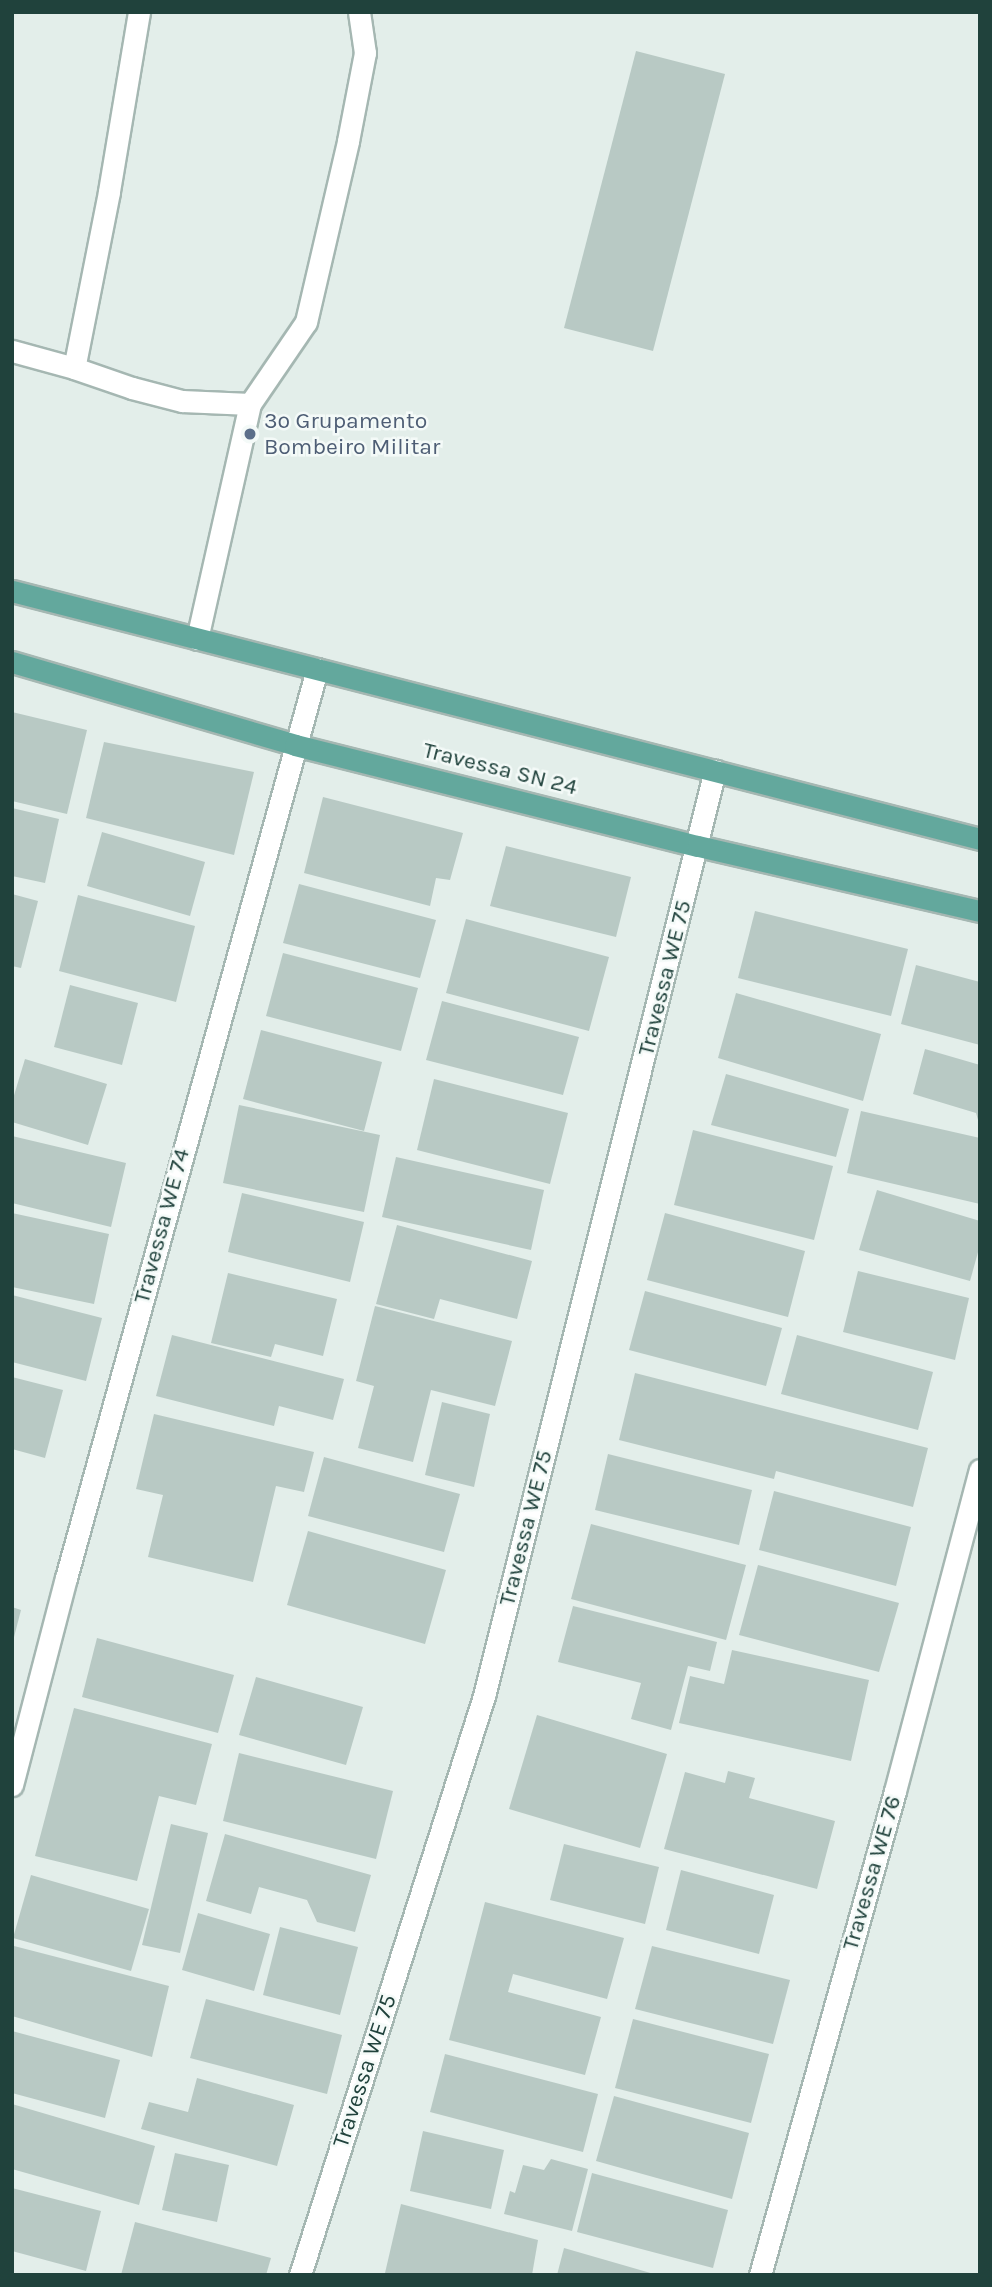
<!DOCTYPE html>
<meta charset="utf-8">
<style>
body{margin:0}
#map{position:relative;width:992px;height:2287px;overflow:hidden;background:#e3eeea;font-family:Karla,sans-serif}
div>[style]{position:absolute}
.building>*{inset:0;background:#b8c9c4}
.roads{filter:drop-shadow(2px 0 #a5b7b2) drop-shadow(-2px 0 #a5b7b2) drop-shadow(0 2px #a5b7b2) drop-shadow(0 -2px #a5b7b2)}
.lane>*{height:21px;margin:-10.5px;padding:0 10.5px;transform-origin:10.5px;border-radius:10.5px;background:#fff}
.street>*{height:21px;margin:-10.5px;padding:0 10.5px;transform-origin:10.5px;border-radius:10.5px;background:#fff}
.secondary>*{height:21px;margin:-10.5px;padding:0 10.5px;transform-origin:10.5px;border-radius:10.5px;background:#fff}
.primary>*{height:21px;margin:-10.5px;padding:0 10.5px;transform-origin:10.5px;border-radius:10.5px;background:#63a89d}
.dots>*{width:19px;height:19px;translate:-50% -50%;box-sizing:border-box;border:4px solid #f4faf8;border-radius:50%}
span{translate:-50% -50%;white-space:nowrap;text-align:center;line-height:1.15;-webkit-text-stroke:5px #f4faf8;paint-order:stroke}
.service-label{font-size:23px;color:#4e5e75}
.left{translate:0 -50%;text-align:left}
.street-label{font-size:23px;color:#20423c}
.frame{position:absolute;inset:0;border:14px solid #20423c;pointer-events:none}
</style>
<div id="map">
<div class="building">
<div style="clip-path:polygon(636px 51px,725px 74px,653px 351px,564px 328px)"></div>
<div style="clip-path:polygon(12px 712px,87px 730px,67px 814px,12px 801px)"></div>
<div style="clip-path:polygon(104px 742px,254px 772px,234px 855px,86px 818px)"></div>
<div style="clip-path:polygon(323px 797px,463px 833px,450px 880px,436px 878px,430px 906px,304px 873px)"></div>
<div style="clip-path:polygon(12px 808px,59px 819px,45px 883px,12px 876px)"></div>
<div style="clip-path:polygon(102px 832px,205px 862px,190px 916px,87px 886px)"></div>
<div style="clip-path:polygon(506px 846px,631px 877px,616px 937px,490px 906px)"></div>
<div style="clip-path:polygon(299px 884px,436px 920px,420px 978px,283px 943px)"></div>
<div style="clip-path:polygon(12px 894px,38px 901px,21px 968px,12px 966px)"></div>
<div style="clip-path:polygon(78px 895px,195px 926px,176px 1002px,59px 971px)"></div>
<div style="clip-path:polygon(755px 911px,908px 949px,891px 1016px,738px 978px)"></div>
<div style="clip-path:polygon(466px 919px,609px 957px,589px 1031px,446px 993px)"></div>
<div style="clip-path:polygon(283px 953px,418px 988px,401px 1051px,266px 1016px)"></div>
<div style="clip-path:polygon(916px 965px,980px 982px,980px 1045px,901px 1024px)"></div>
<div style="clip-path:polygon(70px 985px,138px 1003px,122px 1065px,54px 1047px)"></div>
<div style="clip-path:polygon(736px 993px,881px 1034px,863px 1101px,718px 1058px)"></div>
<div style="clip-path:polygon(442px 1001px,579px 1037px,563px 1095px,426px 1060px)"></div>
<div style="clip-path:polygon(261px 1030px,382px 1062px,364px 1131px,243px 1099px)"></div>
<div style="clip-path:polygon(925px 1049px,980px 1065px,980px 1127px,976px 1113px,913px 1094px)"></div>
<div style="clip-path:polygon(25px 1059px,107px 1084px,88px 1145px,12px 1122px,12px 1102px)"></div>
<div style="clip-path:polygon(726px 1074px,849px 1109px,836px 1157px,711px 1125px)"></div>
<div style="clip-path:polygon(434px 1079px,568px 1113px,550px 1184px,417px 1150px)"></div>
<div style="clip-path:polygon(239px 1105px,380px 1135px,364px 1212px,223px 1183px)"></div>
<div style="clip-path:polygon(861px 1111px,980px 1138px,980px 1204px,847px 1173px)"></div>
<div style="clip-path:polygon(693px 1130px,833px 1166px,814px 1240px,674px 1205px)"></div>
<div style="clip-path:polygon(12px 1136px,126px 1163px,111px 1227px,12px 1203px)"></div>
<div style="clip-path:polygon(396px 1157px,544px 1190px,531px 1250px,382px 1217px)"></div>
<div style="clip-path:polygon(877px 1190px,980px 1221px,980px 1245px,970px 1281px,859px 1250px)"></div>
<div style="clip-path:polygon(242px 1193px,364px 1222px,350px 1282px,228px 1252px)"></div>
<div style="clip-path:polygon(12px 1213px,109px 1234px,94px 1304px,12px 1287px)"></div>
<div style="clip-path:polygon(665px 1213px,805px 1251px,788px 1317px,647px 1280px)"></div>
<div style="clip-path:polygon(397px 1225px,532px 1261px,517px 1319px,440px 1299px,434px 1319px,376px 1304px)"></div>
<div style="clip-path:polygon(858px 1271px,969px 1298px,955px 1360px,843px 1332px)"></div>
<div style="clip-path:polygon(228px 1273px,337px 1299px,323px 1356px,275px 1344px,271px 1357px,211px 1343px)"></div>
<div style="clip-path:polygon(645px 1291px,782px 1328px,766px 1386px,629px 1350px)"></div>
<div style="clip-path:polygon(12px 1295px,102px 1318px,86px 1381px,12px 1362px)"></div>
<div style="clip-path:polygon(375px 1306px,512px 1341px,495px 1406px,431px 1390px,413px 1462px,358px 1448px,374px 1386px,356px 1381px)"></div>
<div style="clip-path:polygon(172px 1335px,344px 1379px,333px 1420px,279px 1406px,274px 1426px,156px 1396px)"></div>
<div style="clip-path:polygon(797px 1335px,933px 1372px,918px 1430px,781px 1394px)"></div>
<div style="clip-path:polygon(635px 1373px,928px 1448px,913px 1507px,776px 1471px,774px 1479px,619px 1440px)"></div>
<div style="clip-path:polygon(12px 1377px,63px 1390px,45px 1458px,12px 1449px)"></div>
<div style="clip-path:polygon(442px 1402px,490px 1414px,474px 1487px,425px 1475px)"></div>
<div style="clip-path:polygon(154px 1414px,314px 1452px,304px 1492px,276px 1486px,253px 1582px,148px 1557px,163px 1495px,136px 1489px)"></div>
<div style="clip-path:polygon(608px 1454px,752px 1490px,739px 1545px,595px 1510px)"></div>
<div style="clip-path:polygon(324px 1457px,460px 1494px,444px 1552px,308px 1516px)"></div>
<div style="clip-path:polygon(774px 1491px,911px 1527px,896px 1586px,759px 1550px)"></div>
<div style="clip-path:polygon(591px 1524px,746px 1565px,726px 1640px,571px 1599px)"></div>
<div style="clip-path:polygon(308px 1531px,446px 1570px,425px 1644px,287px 1605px)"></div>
<div style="clip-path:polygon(758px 1565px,899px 1603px,879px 1672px,739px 1635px)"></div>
<div style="clip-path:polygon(573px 1606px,717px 1642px,710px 1671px,688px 1666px,671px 1730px,631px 1719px,641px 1683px,558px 1662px)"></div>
<div style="clip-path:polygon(12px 1607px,21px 1610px,13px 1641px,12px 1640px)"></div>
<div style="clip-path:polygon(97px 1638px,234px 1675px,218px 1733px,82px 1697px)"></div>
<div style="clip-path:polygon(732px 1650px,869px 1680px,851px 1761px,679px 1723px,690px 1676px,724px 1684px)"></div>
<div style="clip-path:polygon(256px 1677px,363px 1707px,346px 1765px,239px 1735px)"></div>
<div style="clip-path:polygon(74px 1708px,212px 1744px,196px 1805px,159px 1796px,137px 1881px,35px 1856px)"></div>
<div style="clip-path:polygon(537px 1715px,667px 1754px,640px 1848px,509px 1809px)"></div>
<div style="clip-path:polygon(239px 1753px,393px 1791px,376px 1859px,223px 1821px)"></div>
<div style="clip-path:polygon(728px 1771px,755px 1778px,749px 1798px,835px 1821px,817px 1889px,664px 1849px,685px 1772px,725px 1783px)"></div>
<div style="clip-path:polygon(171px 1824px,208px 1833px,180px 1953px,142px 1945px)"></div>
<div style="clip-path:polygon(225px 1834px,371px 1875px,355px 1932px,317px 1922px,307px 1900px,259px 1887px,251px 1914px,206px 1901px)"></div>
<div style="clip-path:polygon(564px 1844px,659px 1867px,645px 1924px,550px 1900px)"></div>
<div style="clip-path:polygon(681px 1870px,774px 1895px,759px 1954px,666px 1930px)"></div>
<div style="clip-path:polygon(31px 1875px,149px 1909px,131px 1971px,13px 1938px)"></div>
<div style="clip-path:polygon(485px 1902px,624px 1938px,607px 1999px,513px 1974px,508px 1992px,601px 2017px,585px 2075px,449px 2040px)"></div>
<div style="clip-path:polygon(198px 1913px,270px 1934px,254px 1991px,182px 1970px)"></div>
<div style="clip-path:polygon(280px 1927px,358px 1947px,340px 2015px,263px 1995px)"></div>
<div style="clip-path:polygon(14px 1946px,169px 1986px,152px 2057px,12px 2016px)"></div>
<div style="clip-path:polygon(652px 1946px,790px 1980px,773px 2044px,635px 2009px)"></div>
<div style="clip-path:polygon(206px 1999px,342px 2035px,327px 2094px,190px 2058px)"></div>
<div style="clip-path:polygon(633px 2019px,769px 2054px,751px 2123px,615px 2088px)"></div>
<div style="clip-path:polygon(12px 2031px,120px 2060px,105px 2118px,12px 2093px)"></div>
<div style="clip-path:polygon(445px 2054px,598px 2094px,583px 2152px,430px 2112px)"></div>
<div style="clip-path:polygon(197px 2078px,294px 2105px,277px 2166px,141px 2129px,149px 2102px,188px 2112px)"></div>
<div style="clip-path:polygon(614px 2096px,749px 2133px,732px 2199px,596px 2161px)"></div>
<div style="clip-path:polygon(12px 2104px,155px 2146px,139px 2205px,12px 2169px)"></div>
<div style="clip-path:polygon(423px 2131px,504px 2150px,491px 2209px,410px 2191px)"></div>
<div style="clip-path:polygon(175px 2153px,229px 2165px,217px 2222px,162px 2210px)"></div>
<div style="clip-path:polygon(551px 2159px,588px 2169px,572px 2231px,504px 2214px,510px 2191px,515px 2193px,523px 2165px,544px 2170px)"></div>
<div style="clip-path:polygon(592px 2173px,728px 2210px,713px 2268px,577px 2232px)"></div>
<div style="clip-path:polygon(12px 2188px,101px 2211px,86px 2271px,12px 2251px)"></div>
<div style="clip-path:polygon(401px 2204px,538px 2240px,532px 2275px,385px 2273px)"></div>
<div style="clip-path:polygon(135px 2222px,271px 2258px,266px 2275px,121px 2275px)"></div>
<div style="clip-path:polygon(564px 2248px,654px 2274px,654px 2275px,557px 2275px)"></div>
</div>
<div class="roads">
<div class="lane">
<div style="left:139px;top:12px;width:182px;rotate:99.5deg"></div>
<div style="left:109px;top:192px;width:179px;rotate:101.2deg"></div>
<div style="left:74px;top:368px;width:61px;rotate:19deg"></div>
<div style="left:132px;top:388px;width:52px;rotate:14.6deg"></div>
<div style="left:182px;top:401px;width:68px;rotate:2.5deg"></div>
<div style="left:12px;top:351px;width:64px;rotate:15.3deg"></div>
<div style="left:197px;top:639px;width:241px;rotate:-77.3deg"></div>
<div style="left:250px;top:404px;width:99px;rotate:-55.7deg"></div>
<div style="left:306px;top:322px;width:186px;rotate:-76.9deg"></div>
<div style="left:348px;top:141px;width:90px;rotate:-79.1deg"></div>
<div style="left:365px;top:53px;width:41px;rotate:-98.3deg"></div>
</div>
<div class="street">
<div style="left:12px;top:1785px;width:214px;rotate:-75.4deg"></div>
<div style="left:66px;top:1578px;width:943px;rotate:-74.56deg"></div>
<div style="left:760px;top:2275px;width:502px;rotate:-74.41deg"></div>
<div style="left:895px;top:1791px;width:332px;rotate:-75.2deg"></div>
</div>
<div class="secondary">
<div style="left:300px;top:2275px;width:608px;rotate:-72.37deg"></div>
<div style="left:484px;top:1696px;width:954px;rotate:-75.99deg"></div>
</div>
<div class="primary">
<div style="left:12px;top:591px;width:999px;rotate:14.37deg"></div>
<div style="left:12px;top:662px;width:295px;rotate:16.3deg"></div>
<div style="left:295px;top:745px;width:415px;rotate:14.1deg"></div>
<div style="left:698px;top:846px;width:289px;rotate:13deg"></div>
</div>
</div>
<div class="dots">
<div style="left:250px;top:434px;background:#5c6f8a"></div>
</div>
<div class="service-label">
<span class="left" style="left:264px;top:434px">3º Grupamento<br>Bombeiro Militar</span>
</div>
<div class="street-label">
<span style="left:500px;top:769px;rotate:14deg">Travessa SN 24</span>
<span style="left:665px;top:978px;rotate:-76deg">Travessa WE 75</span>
<span style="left:162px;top:1226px;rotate:-75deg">Travessa WE 74</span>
<span style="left:526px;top:1528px;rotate:-76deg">Travessa WE 75</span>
<span style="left:872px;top:1873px;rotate:-74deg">Travessa WE 76</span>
<span style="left:365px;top:2071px;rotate:-72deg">Travessa WE 75</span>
</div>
<div class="frame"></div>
</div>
